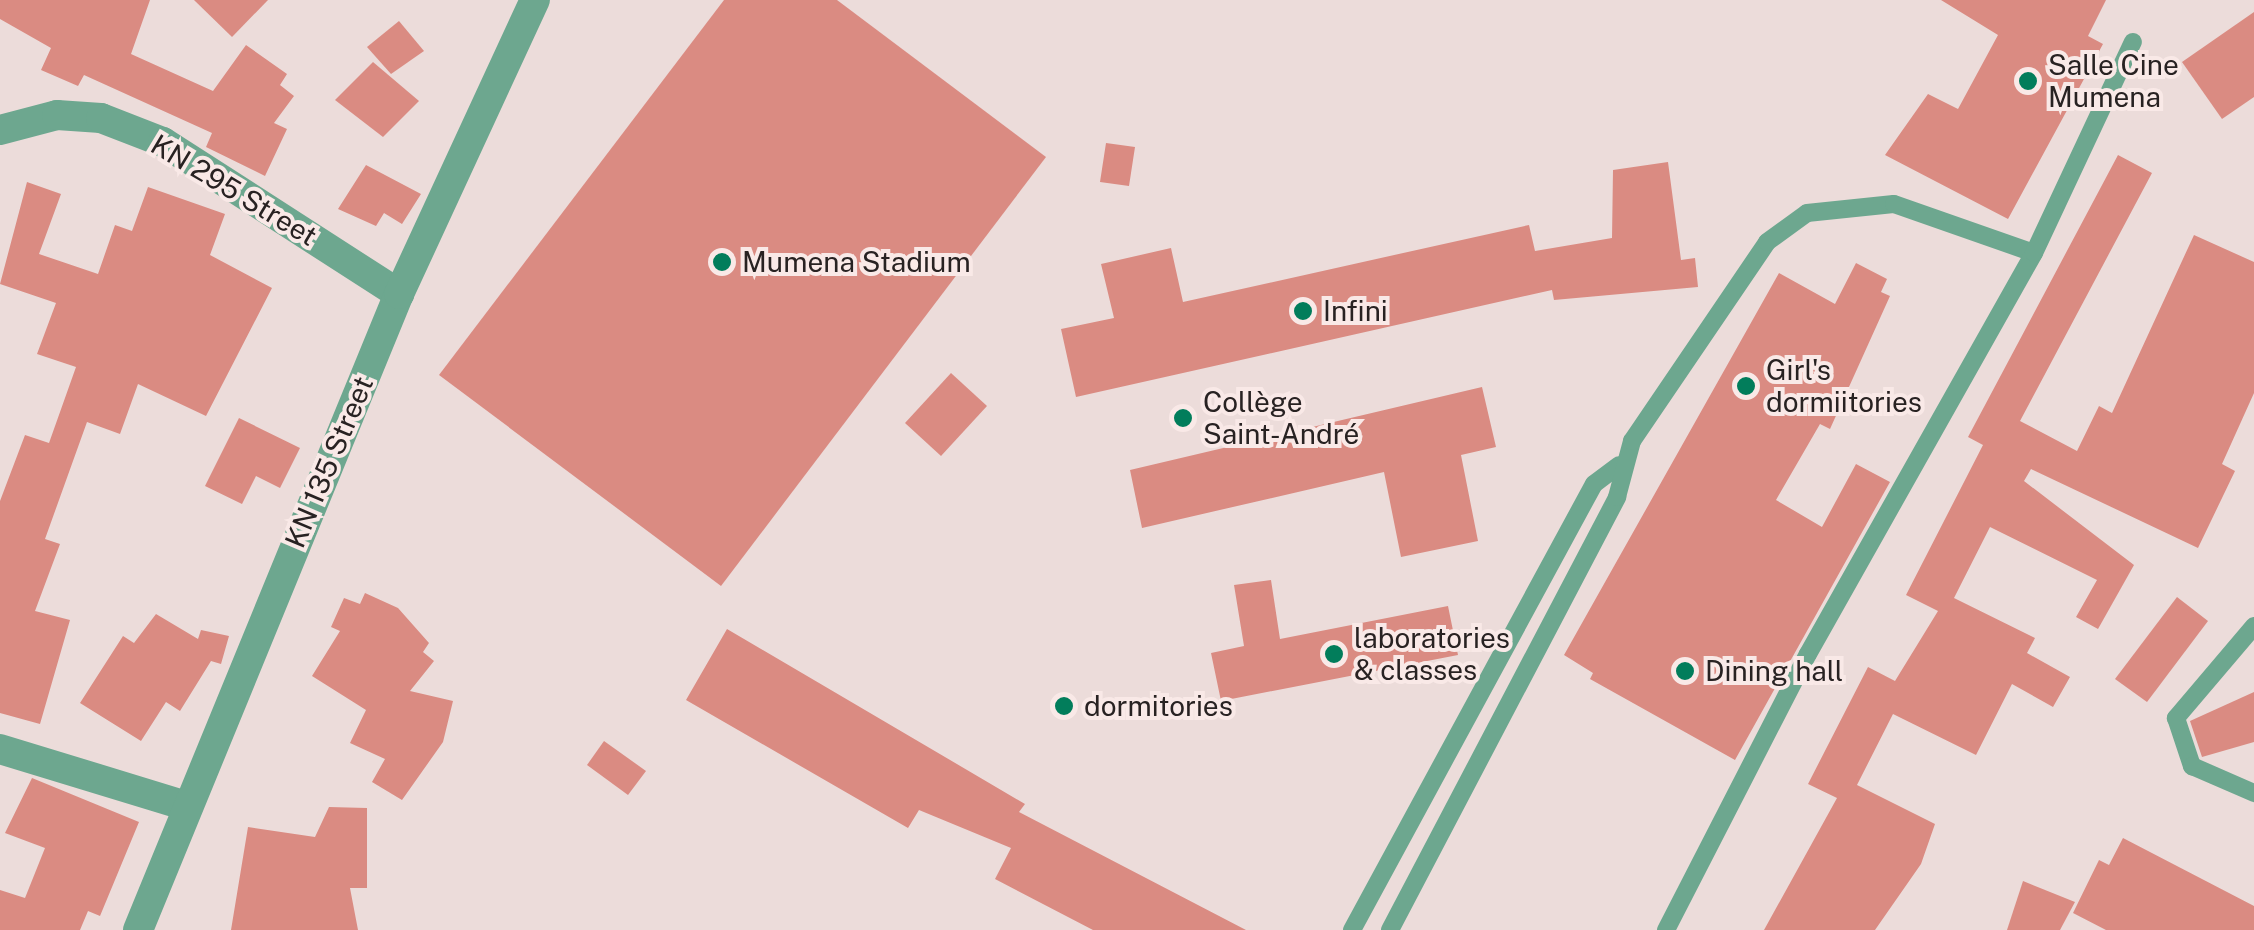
<!DOCTYPE html>
<meta charset="utf-8">
<style>
body{margin:0}
#map{position:relative;width:2254px;height:930px;overflow:hidden;background:#ecdcda;font-family:"Public Sans",sans-serif}
div>[style]{position:absolute}
.building>*{inset:0;background:#da8b82}
.lane>*{height:18px;margin:-9px;padding:0 9px;transform-origin:9px;border-radius:9px;background:#6da78f}
.street>*{height:30px;margin:-15px;padding:0 15px;transform-origin:15px;border-radius:15px;background:#6da78f}
.dots>*{width:28px;height:28px;translate:-50% -50%;box-sizing:border-box;border:5px solid #f9e9e7;border-radius:50%}
span{translate:-50% -50%;white-space:nowrap;text-align:center;line-height:1.15;-webkit-text-stroke:8px #f9e9e7;paint-order:stroke}
.poi-label{font-size:28px;color:#282222}
.left{translate:0 -50%;text-align:left}
.street-label{font-size:28px;color:#282222}
</style>
<div id="map">
<div class="building">
<div style="clip-path:polygon(0 0,150px 0,131px 54px,213px 91px,246px 45px,287px 74px,280px 85px,294px 96px,274px 123px,287px 129px,265px 176px,206px 147px,212px 133px,84px 75px,78px 86px,41px 70px,51px 48px,0 19px)"></div>
<div style="clip-path:polygon(194px 0,268px 0,232px 37px)"></div>
<div style="clip-path:polygon(724px 0,837px 0,1046px 157px,721px 586px,439px 375px)"></div>
<div style="clip-path:polygon(1941px 0,2106px 0,2088px 36px,2103px 44px,2008px 219px,1885px 155px,1928px 94px,1958px 109px,1998px 35px)"></div>
<div style="clip-path:polygon(2254px 12px,2254px 97px,2222px 119px,2182px 62px)"></div>
<div style="clip-path:polygon(399px 21px,424px 51px,391px 74px,367px 47px)"></div>
<div style="clip-path:polygon(373px 62px,419px 101px,383px 137px,335px 100px)"></div>
<div style="clip-path:polygon(1106px 143px,1135px 147px,1129px 186px,1100px 182px)"></div>
<div style="clip-path:polygon(2118px 155px,2152px 173px,2020px 421px,2077px 451px,2099px 406px,2112px 413px,2194px 235px,2254px 262px,2254px 393px,2222px 464px,2235px 471px,2198px 548px,2031px 469px,2024px 481px,2134px 565px,2098px 629px,2076px 617px,2097px 580px,1990px 527px,1954px 598px,2035px 638px,2027px 653px,2070px 677px,2053px 707px,2012px 684px,1976px 755px,1893px 714px,1857px 785px,1935px 824px,1921px 864px,1875px 930px,1764px 930px,1837px 798px,1808px 784px,1868px 667px,1895px 681px,1938px 611px,1906px 595px,1983px 445px,1968px 437px)"></div>
<div style="clip-path:polygon(1668px 162px,1681px 260px,1695px 258px,1698px 287px,1554px 300px,1552px 290px,1076px 397px,1061px 329px,1114px 318px,1101px 264px,1171px 248px,1183px 302px,1529px 225px,1535px 251px,1612px 238px,1613px 170px)"></div>
<div style="clip-path:polygon(366px 165px,421px 194px,402px 224px,384px 213px,376px 226px,338px 209px)"></div>
<div style="clip-path:polygon(27px 182px,61px 194px,39px 254px,98px 274px,115px 225px,132px 231px,148px 187px,225px 214px,210px 255px,272px 288px,206px 416px,138px 384px,120px 434px,87px 422px,45px 539px,60px 544px,35px 611px,70px 620px,40px 724px,0 713px,0 501px,25px 435px,49px 443px,76px 367px,37px 354px,56px 303px,0 284px)"></div>
<div style="clip-path:polygon(1856px 263px,1887px 279px,1881px 292px,1890px 296px,1830px 429px,1820px 424px,1776px 500px,1822px 527px,1856px 464px,1890px 482px,1735px 760px,1590px 679px,1593px 673px,1564px 655px,1779px 273px,1835px 304px)"></div>
<div style="clip-path:polygon(951px 373px,987px 406px,941px 456px,905px 423px)"></div>
<div style="clip-path:polygon(1482px 387px,1496px 447px,1461px 455px,1478px 541px,1401px 557px,1384px 472px,1142px 528px,1130px 470px)"></div>
<div style="clip-path:polygon(239px 418px,300px 448px,280px 488px,256px 476px,242px 504px,205px 486px)"></div>
<div style="clip-path:polygon(1271px 580px,1280px 639px,1448px 606px,1458px 655px,1221px 701px,1211px 653px,1244px 646px,1234px 585px)"></div>
<div style="clip-path:polygon(365px 593px,398px 608px,429px 643px,423px 652px,434px 661px,410px 691px,453px 701px,443px 742px,402px 800px,372px 782px,385px 759px,350px 743px,366px 710px,312px 676px,340px 631px,331px 627px,344px 598px,360px 604px)"></div>
<div style="clip-path:polygon(2177px 597px,2208px 621px,2147px 702px,2115px 679px)"></div>
<div style="clip-path:polygon(156px 614px,198px 639px,201px 630px,229px 636px,221px 664px,211px 661px,180px 711px,166px 702px,141px 741px,80px 703px,123px 636px,134px 643px)"></div>
<div style="clip-path:polygon(727px 629px,1025px 804px,1019px 812px,1246px 930px,1093px 930px,995px 879px,1011px 848px,919px 810px,908px 828px,686px 700px)"></div>
<div style="clip-path:polygon(2254px 692px,2254px 742px,2202px 757px,2190px 721px)"></div>
<div style="clip-path:polygon(604px 741px,646px 771px,628px 795px,587px 765px)"></div>
<div style="clip-path:polygon(32px 778px,139px 822px,100px 916px,88px 911px,80px 930px,0 930px,0 890px,25px 898px,45px 848px,5px 833px)"></div>
<div style="clip-path:polygon(329px 807px,367px 808px,367px 888px,350px 888px,358px 930px,231px 930px,248px 827px,315px 837px)"></div>
<div style="clip-path:polygon(2123px 838px,2254px 906px,2254px 930px,2106px 930px,2073px 913px,2099px 860px,2109px 865px)"></div>
<div style="clip-path:polygon(2023px 881px,2075px 902px,2060px 930px,2007px 930px)"></div>
</div>
<div class="lane">
<div style="left:2254px;top:626px;width:121px;rotate:130.3deg"></div>
<div style="left:2176px;top:718px;width:51px;rotate:71.6deg"></div>
<div style="left:2192px;top:766px;width:68px;rotate:23.5deg"></div>
<div style="left:1352px;top:930px;width:507px;rotate:-61.52deg"></div>
<div style="left:1594px;top:484px;width:31px;rotate:-37deg"></div>
<div style="left:1390px;top:930px;width:489px;rotate:-62.3deg"></div>
<div style="left:1617px;top:497px;width:58px;rotate:-75deg"></div>
<div style="left:1632px;top:441px;width:240px;rotate:-55.8deg"></div>
<div style="left:1767px;top:242px;width:49px;rotate:-35.9deg"></div>
<div style="left:1807px;top:213px;width:87px;rotate:-5.9deg"></div>
<div style="left:1894px;top:204px;width:148px;rotate:19.3deg"></div>
<div style="left:1666px;top:930px;width:310px;rotate:-62.8deg"></div>
<div style="left:1808px;top:654px;width:460px;rotate:-60.6deg"></div>
<div style="left:2034px;top:253px;width:233px;rotate:-64.9deg"></div>
</div>
<div class="street">
<div style="left:0;top:130px;width:59px;rotate:-14.7deg"></div>
<div style="left:57px;top:115px;width:44px;rotate:3.9deg"></div>
<div style="left:101px;top:118px;width:66px;rotate:21.2deg"></div>
<div style="left:163px;top:142px;width:281px;rotate:32.8deg"></div>
<div style="left:0;top:749px;width:195px;rotate:17deg"></div>
<div style="left:138px;top:930px;width:687px;rotate:-67.69deg"></div>
<div style="left:399px;top:294px;width:324px;rotate:-65.2deg"></div>
</div>
<div class="dots">
<div style="left:2028px;top:81px;background:#027d5b"></div>
<div style="left:722px;top:262px;background:#027d5b"></div>
<div style="left:1303px;top:311px;background:#027d5b"></div>
<div style="left:1746px;top:386px;background:#027d5b"></div>
<div style="left:1183px;top:418px;background:#027d5b"></div>
<div style="left:1334px;top:654px;background:#027d5b"></div>
<div style="left:1685px;top:671px;background:#027d5b"></div>
<div style="left:1064px;top:706px;background:#027d5b"></div>
</div>
<div class="poi-label">
<span class="left" style="left:2048px;top:81px">Salle Cine<br>Mumena</span>
<span class="left" style="left:742px;top:262px">Mumena Stadium</span>
<span class="left" style="left:1323px;top:311px">Infini</span>
<span class="left" style="left:1766px;top:386px">Girl's<br>dormiitories</span>
<span class="left" style="left:1203px;top:418px">Collège<br>Saint-André</span>
<span class="left" style="left:1354px;top:654px">laboratories<br>&amp; classes</span>
<span class="left" style="left:1705px;top:671px">Dining hall</span>
<span class="left" style="left:1084px;top:706px">dormitories</span>
</div>
<div class="street-label">
<span style="left:234px;top:190px;rotate:31deg">KN 295 Street</span>
<span style="left:329px;top:462px;rotate:-67deg">KN 135 Street</span>
</div>
</div>
